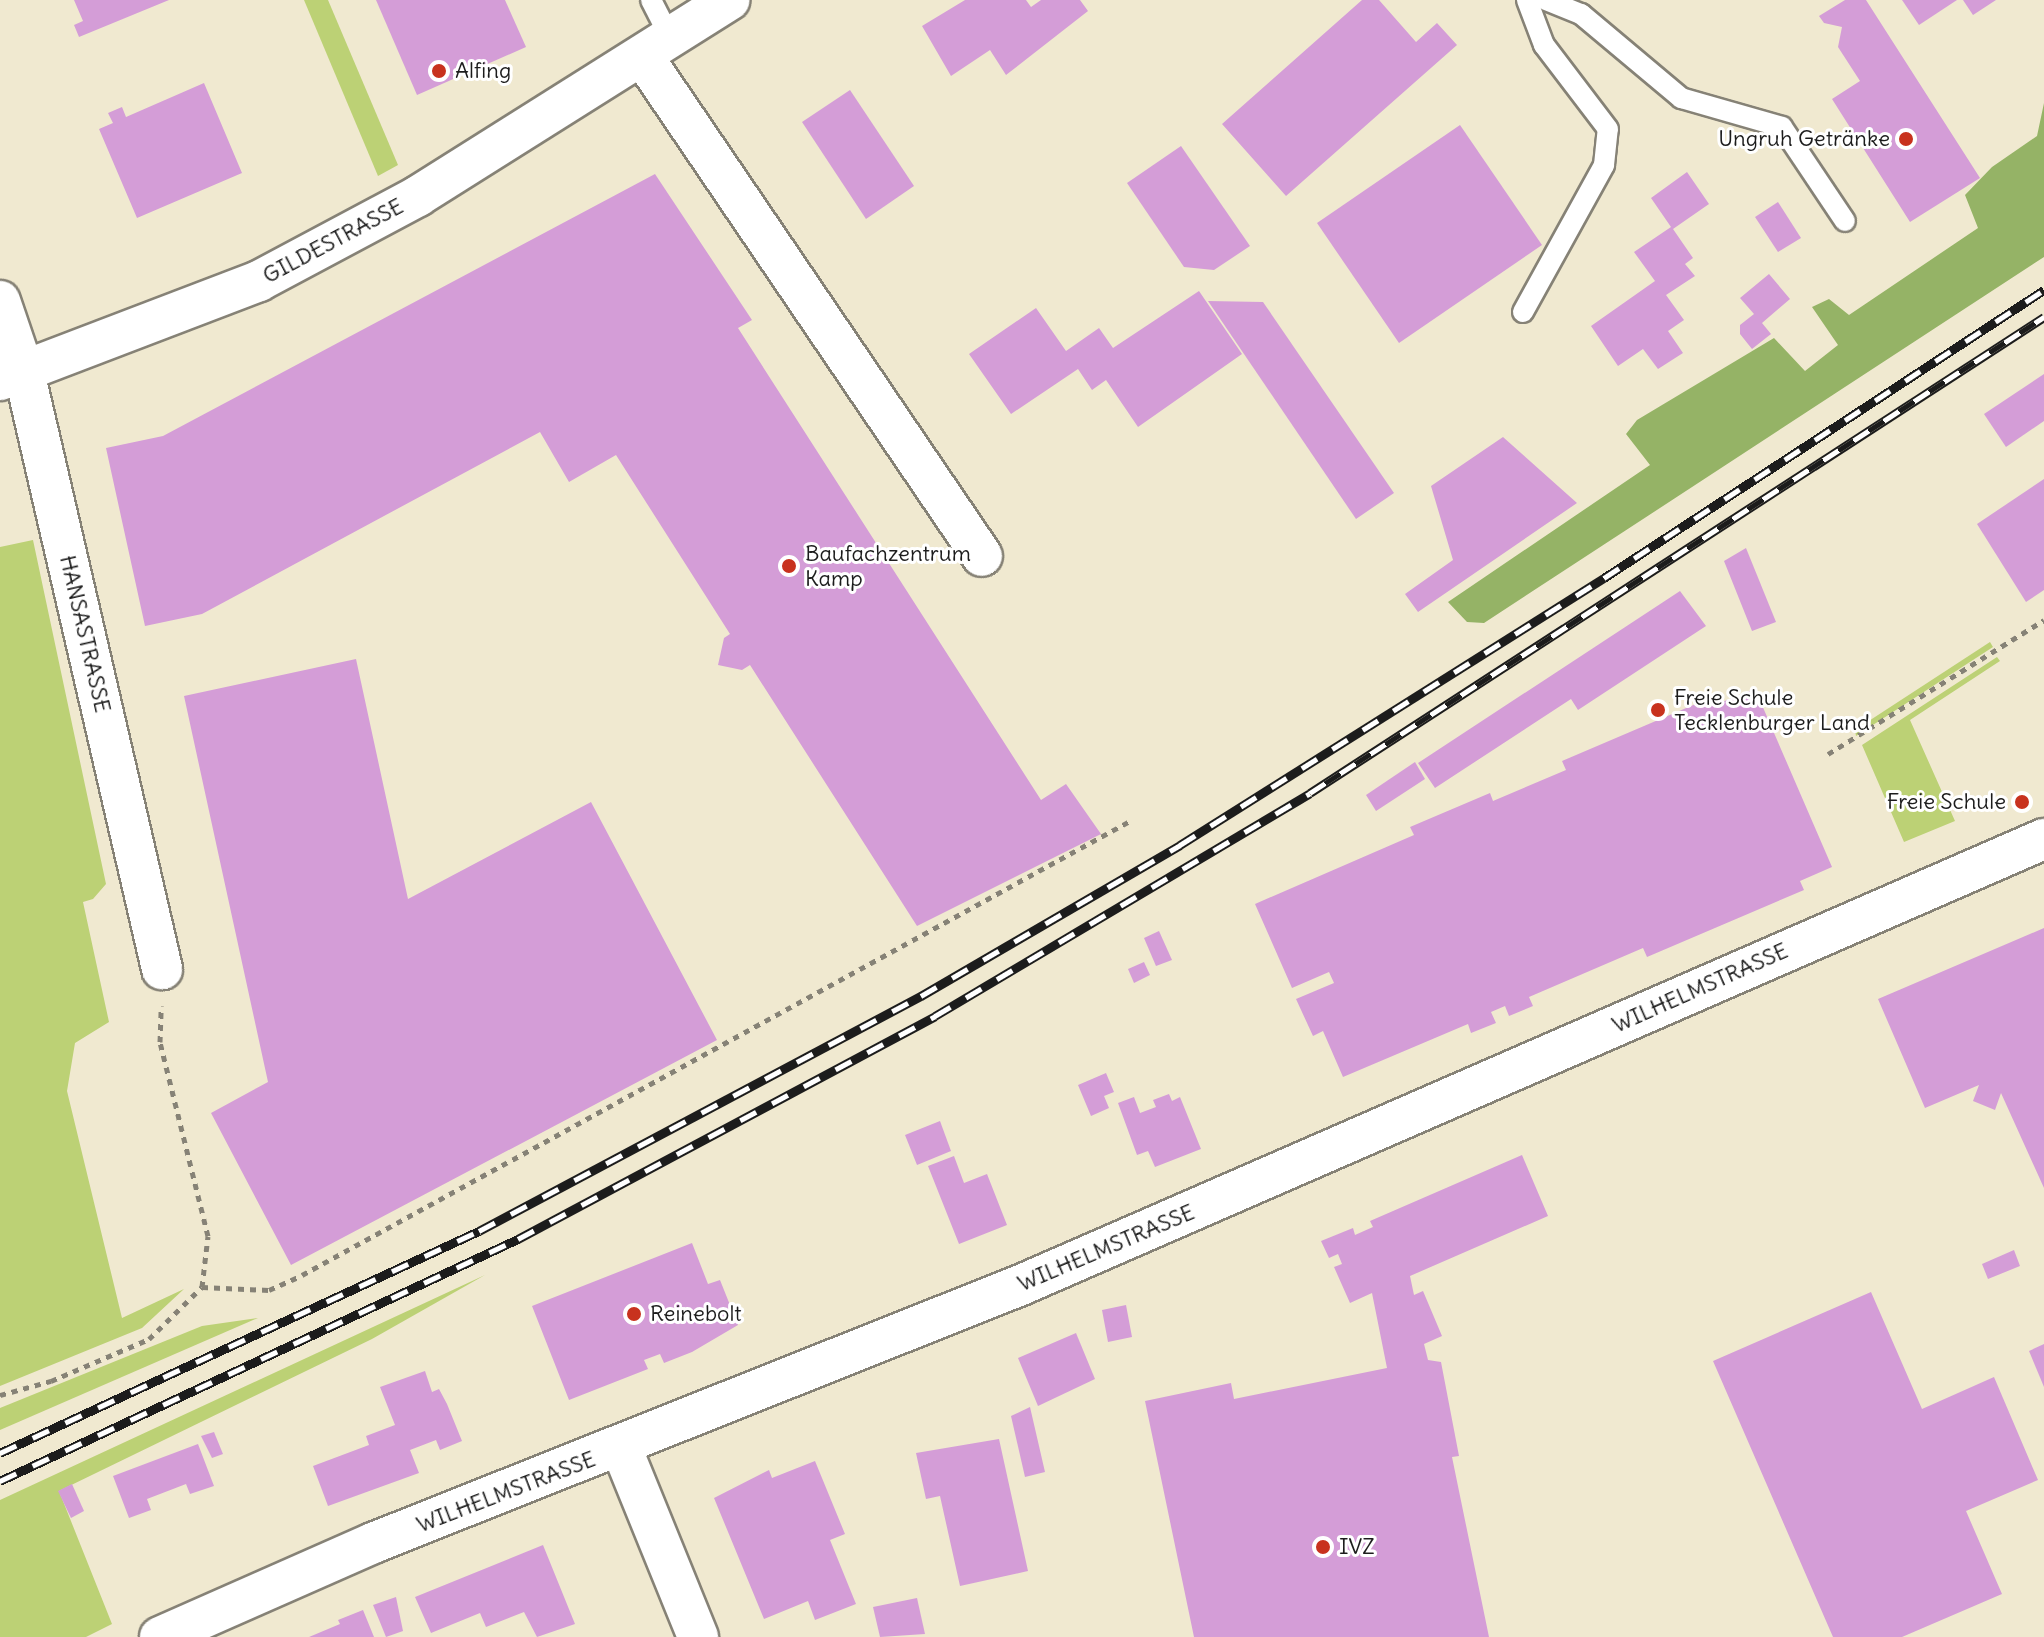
<!DOCTYPE html>
<meta charset="utf-8">
<style>
body{margin:0}
#map{position:relative;width:2044px;height:1637px;overflow:hidden;background:#f0e9d0;font-family:Delius,sans-serif}
div>[style]{position:absolute}
.green>*{inset:0;background:#bcd175}
.forest>*{inset:0;background:#95b366}
.building>*{inset:0;background:#d49dd7}
.path>*{height:5px;margin-top:-2.5px;transform-origin:0;background:repeating-linear-gradient(90deg,#868276 0 6px,transparent 0 12px)}
.roads{filter:drop-shadow(2px 0 #868276) drop-shadow(-2px 0 #868276) drop-shadow(0 2px #868276) drop-shadow(0 -2px #868276)}
.lane>*{height:20px;margin:-10px;padding:0 10px;transform-origin:10px;border-radius:10px;background:#fff}
.street>*{height:40px;margin:-20px;padding:0 20px;transform-origin:20px;border-radius:20px;background:#fff}
.rail>*{height:9px;margin-top:-4.5px;transform-origin:0;background:repeating-linear-gradient(90deg,#fff 0 18px,#1c1c1c 0 36px);box-sizing:border-box;border-block:2px solid #1c1c1c}
.dots>*{width:22px;height:22px;translate:-50% -50%;box-sizing:border-box;border:4px solid #fff;border-radius:50%}
span{translate:-50% -50%;white-space:nowrap;text-align:center;line-height:1.15;-webkit-text-stroke:6px #fff;paint-order:stroke}
.poi-label{font-size:22px;color:#1c1c1c}
.left{translate:0 -50%;text-align:left}
.right{translate:-100% -50%;text-align:right}
.street-label{font-size:22px;color:#1c1c1c}
</style>
<div id="map">
<div class="green">
<div style="clip-path:polygon(304px 0,328px 0,398px 165px,378px 176px)"></div>
<div style="clip-path:polygon(33px 540px,106px 884px,93px 899px,83px 902px,109px 1022px,75px 1043px,67px 1091px,122px 1318px,184px 1289px,142px 1328px,0 1386px,0 547px)"></div>
<div style="clip-path:polygon(1990px 642px,1993px 647px,1856px 736px,1855px 730px)"></div>
<div style="clip-path:polygon(1997px 657px,2000px 661px,1910px 720px,1955px 821px,1904px 842px,1862px 745px)"></div>
<div style="clip-path:polygon(485px 1275px,372px 1339px,59px 1491px,112px 1624px,86px 1637px,0 1637px,0 1500px)"></div>
<div style="clip-path:polygon(258px 1318px,0 1430px,0 1408px,202px 1326px)"></div>
</div>
<div class="forest">
<div style="clip-path:polygon(2044px 103px,2044px 257px,1484px 623px,1467px 622px,1448px 602px,1650px 465px,1626px 434px,1637px 420px,1774px 338px,1805px 371px,1838px 345px,1812px 307px,1829px 299px,1849px 315px,1978px 228px,1965px 195px,1992px 167px,2037px 136px)"></div>
</div>
<div class="building">
<div style="clip-path:polygon(74px 0,169px 0,79px 37px,74px 25px,83px 21px)"></div>
<div style="clip-path:polygon(376px 0,505px 0,526px 47px,417px 95px)"></div>
<div style="clip-path:polygon(965px 0,1026px 0,1031px 7px,1041px 0,1080px 0,1088px 11px,1006px 75px,990px 50px,951px 76px,922px 26px)"></div>
<div style="clip-path:polygon(1362px 0,1379px 0,1416px 42px,1437px 23px,1457px 45px,1286px 196px,1222px 124px)"></div>
<div style="clip-path:polygon(1845px 0,1866px 0,1980px 178px,1910px 222px,1832px 99px,1860px 81px,1838px 47px,1842px 27px,1824px 23px,1819px 16px)"></div>
<div style="clip-path:polygon(1902px 0,1957px 0,1919px 25px)"></div>
<div style="clip-path:polygon(1963px 0,1996px 0,1973px 15px)"></div>
<div style="clip-path:polygon(204px 83px,242px 173px,137px 218px,99px 129px,113px 123px,108px 113px,122px 107px,126px 117px)"></div>
<div style="clip-path:polygon(850px 90px,914px 186px,866px 219px,802px 122px)"></div>
<div style="clip-path:polygon(1460px 125px,1542px 245px,1399px 343px,1317px 223px)"></div>
<div style="clip-path:polygon(1181px 146px,1250px 246px,1214px 270px,1184px 267px,1127px 183px)"></div>
<div style="clip-path:polygon(1687px 172px,1709px 204px,1673px 229px,1693px 258px,1685px 264px,1695px 276px,1666px 295px,1684px 320px,1668px 331px,1683px 353px,1658px 369px,1643px 349px,1618px 366px,1591px 326px,1655px 281px,1634px 252px,1671px 227px,1651px 198px)"></div>
<div style="clip-path:polygon(655px 174px,752px 320px,738px 328px,1041px 800px,1066px 784px,1101px 834px,917px 926px,750px 665px,742px 670px,718px 665px,724px 638px,730px 634px,616px 455px,569px 482px,540px 432px,202px 614px,145px 626px,106px 448px,163px 436px)"></div>
<div style="clip-path:polygon(1778px 202px,1801px 238px,1778px 252px,1755px 217px)"></div>
<div style="clip-path:polygon(1769px 274px,1790px 299px,1762px 323px,1771px 334px,1752px 349px,1740px 334px,1740px 325px,1754px 314px,1740px 298px)"></div>
<div style="clip-path:polygon(1199px 291px,1242px 354px,1138px 427px,1106px 380px,1092px 390px,1078px 369px,1011px 414px,969px 354px,1036px 308px,1066px 351px,1099px 328px,1113px 348px)"></div>
<div style="clip-path:polygon(1208px 301px,1263px 302px,1394px 493px,1356px 519px)"></div>
<div style="clip-path:polygon(2044px 374px,2044px 421px,2006px 447px,1984px 414px)"></div>
<div style="clip-path:polygon(1503px 437px,1577px 503px,1418px 612px,1405px 594px,1453px 560px,1431px 486px)"></div>
<div style="clip-path:polygon(2044px 479px,2044px 590px,2026px 602px,1977px 524px)"></div>
<div style="clip-path:polygon(1746px 548px,1776px 622px,1752px 631px,1724px 561px)"></div>
<div style="clip-path:polygon(1680px 591px,1706px 626px,1578px 710px,1571px 699px,1435px 788px,1418px 763px)"></div>
<div style="clip-path:polygon(356px 659px,408px 899px,591px 802px,717px 1040px,291px 1265px,211px 1113px,268px 1082px,184px 696px)"></div>
<div style="clip-path:polygon(1755px 689px,1832px 867px,1800px 881px,1804px 890px,1647px 957px,1643px 948px,1529px 997px,1533px 1006px,1509px 1016px,1505px 1006px,1491px 1012px,1496px 1023px,1471px 1033px,1468px 1024px,1343px 1077px,1323px 1031px,1313px 1036px,1296px 999px,1334px 983px,1329px 972px,1292px 988px,1255px 904px,1414px 835px,1410px 827px,1490px 793px,1493px 801px,1566px 770px,1562px 761px,1719px 694px,1722px 702px)"></div>
<div style="clip-path:polygon(1415px 762px,1425px 779px,1376px 811px,1366px 795px)"></div>
<div style="clip-path:polygon(2044px 928px,2044px 1188px,2001px 1093px,1995px 1110px,1973px 1101px,1979px 1085px,1925px 1108px,1878px 999px)"></div>
<div style="clip-path:polygon(1159px 931px,1172px 960px,1156px 966px,1144px 938px)"></div>
<div style="clip-path:polygon(1144px 962px,1150px 975px,1134px 983px,1128px 969px)"></div>
<div style="clip-path:polygon(1106px 1073px,1114px 1092px,1104px 1096px,1109px 1108px,1091px 1116px,1078px 1085px)"></div>
<div style="clip-path:polygon(1169px 1094px,1172px 1101px,1180px 1097px,1201px 1149px,1155px 1167px,1148px 1151px,1137px 1155px,1118px 1103px,1134px 1097px,1140px 1113px,1156px 1107px,1153px 1100px)"></div>
<div style="clip-path:polygon(940px 1121px,951px 1151px,917px 1165px,905px 1135px)"></div>
<div style="clip-path:polygon(1522px 1155px,1548px 1216px,1410px 1276px,1414px 1295px,1423px 1291px,1442px 1336px,1424px 1344px,1428px 1360px,1441px 1362px,1459px 1456px,1452px 1457px,1489px 1637px,1194px 1637px,1145px 1401px,1231px 1383px,1234px 1399px,1387px 1368px,1372px 1293px,1350px 1303px,1334px 1267px,1342px 1264px,1338px 1254px,1329px 1258px,1321px 1241px,1353px 1228px,1355px 1235px,1373px 1227px,1370px 1221px)"></div>
<div style="clip-path:polygon(954px 1156px,964px 1183px,987px 1174px,1007px 1225px,959px 1244px,928px 1166px)"></div>
<div style="clip-path:polygon(692px 1243px,708px 1284px,720px 1280px,738px 1325px,692px 1352px,664px 1363px,660px 1354px,644px 1360px,648px 1369px,569px 1400px,532px 1306px)"></div>
<div style="clip-path:polygon(2014px 1250px,2020px 1266px,1988px 1279px,1982px 1264px)"></div>
<div style="clip-path:polygon(1871px 1292px,1922px 1409px,1994px 1377px,2038px 1480px,1966px 1511px,2002px 1594px,1902px 1637px,1833px 1637px,1713px 1361px)"></div>
<div style="clip-path:polygon(1126px 1305px,1132px 1337px,1108px 1342px,1102px 1310px)"></div>
<div style="clip-path:polygon(1076px 1333px,1095px 1379px,1038px 1406px,1018px 1358px)"></div>
<div style="clip-path:polygon(2044px 1344px,2044px 1387px,2029px 1351px)"></div>
<div style="clip-path:polygon(425px 1371px,432px 1392px,439px 1389px,447px 1404px,462px 1441px,440px 1450px,436px 1440px,410px 1450px,419px 1473px,328px 1506px,313px 1466px,369px 1445px,366px 1436px,395px 1425px,380px 1387px)"></div>
<div style="clip-path:polygon(1030px 1407px,1045px 1472px,1025px 1477px,1011px 1416px)"></div>
<div style="clip-path:polygon(214px 1432px,223px 1454px,212px 1458px,201px 1436px)"></div>
<div style="clip-path:polygon(999px 1439px,1028px 1571px,960px 1586px,940px 1496px,926px 1499px,916px 1453px)"></div>
<div style="clip-path:polygon(198px 1444px,214px 1486px,190px 1494px,186px 1484px,147px 1499px,151px 1510px,129px 1518px,113px 1476px)"></div>
<div style="clip-path:polygon(815px 1461px,845px 1534px,830px 1540px,856px 1604px,815px 1620px,808px 1601px,764px 1619px,714px 1498px,769px 1470px,772px 1478px)"></div>
<div style="clip-path:polygon(72px 1484px,84px 1511px,71px 1518px,58px 1491px)"></div>
<div style="clip-path:polygon(543px 1545px,575px 1624px,537px 1637px,524px 1612px,486px 1627px,480px 1613px,431px 1633px,415px 1597px)"></div>
<div style="clip-path:polygon(396px 1597px,403px 1631px,386px 1637px,373px 1605px)"></div>
<div style="clip-path:polygon(917px 1598px,925px 1634px,880px 1637px,873px 1607px)"></div>
<div style="clip-path:polygon(363px 1610px,374px 1637px,309px 1637px,340px 1624px,338px 1620px)"></div>
</div>
<div class="path">
<div style="left:1828px;top:754px;width:254px;rotate:-31.8deg"></div>
<div style="left:202px;top:1287px;width:67px;rotate:2.6deg"></div>
<div style="left:269px;top:1290px;width:36px;rotate:-24deg"></div>
<div style="left:302px;top:1275px;width:944px;rotate:-28.74deg"></div>
<div style="left:0;top:1395px;width:53px;rotate:-15.4deg"></div>
<div style="left:51px;top:1381px;width:107px;rotate:-23.2deg"></div>
<div style="left:149px;top:1339px;width:74px;rotate:-44.5deg"></div>
<div style="left:202px;top:1287px;width:51px;rotate:-83.3deg"></div>
<div style="left:208px;top:1236px;width:200px;rotate:-103.9deg"></div>
<div style="left:160px;top:1042px;width:36px;rotate:-88deg"></div>
</div>
<div class="roads">
<div class="lane">
<div style="left:651px;top:0;width:44px;rotate:62.9deg"></div>
<div style="left:1546px;top:0;width:38px;rotate:22deg"></div>
<div style="left:1581px;top:14px;width:131px;rotate:40deg"></div>
<div style="left:1681px;top:98px;width:105px;rotate:16deg"></div>
<div style="left:1782px;top:127px;width:113px;rotate:56.2deg"></div>
<div style="left:1523px;top:312px;width:168px;rotate:-61.1deg"></div>
<div style="left:1604px;top:165px;width:36px;rotate:-84deg"></div>
<div style="left:1608px;top:129px;width:106px;rotate:-127.3deg"></div>
<div style="left:1544px;top:45px;width:48px;rotate:-110.7deg"></div>
</div>
<div class="street">
<div style="left:643px;top:57px;width:603px;rotate:55.81deg"></div>
<div style="left:0;top:301px;width:75px;rotate:71.3deg"></div>
<div style="left:24px;top:372px;width:613px;rotate:76.98deg"></div>
<div style="left:0;top:380px;width:277px;rotate:-20.9deg"></div>
<div style="left:259px;top:281px;width:180px;rotate:-28.1deg"></div>
<div style="left:418px;top:196px;width:368px;rotate:-32.2deg"></div>
<div style="left:621px;top:1447px;width:205px;rotate:67.9deg"></div>
<div style="left:160px;top:1637px;width:233px;rotate:-23.8deg"></div>
<div style="left:373px;top:1543px;width:697px;rotate:-21.71deg"></div>
<div style="left:1021px;top:1285px;width:1116px;rotate:-23.56deg"></div>
</div>
</div>
<div class="rail">
<div style="left:0;top:1453px;width:528px;rotate:-24.87deg"></div>
<div style="left:479px;top:1231px;width:501px;rotate:-28deg"></div>
<div style="left:921px;top:996px;width:300px;rotate:-30.2deg"></div>
<div style="left:1180px;top:845px;width:501px;rotate:-32.2deg"></div>
<div style="left:1604px;top:578px;width:526px;rotate:-33.21deg"></div>
<div style="left:0;top:1481px;width:572px;rotate:-25.04deg"></div>
<div style="left:518px;top:1239px;width:473px;rotate:-28.1deg"></div>
<div style="left:935px;top:1016px;width:436px;rotate:-30.7deg"></div>
<div style="left:1310px;top:793px;width:875px;rotate:-32.96deg"></div>
</div>
<div class="dots">
<div style="left:439px;top:71px;background:#c8321e"></div>
<div style="left:1906px;top:139px;background:#c8321e"></div>
<div style="left:789px;top:566px;background:#c8321e"></div>
<div style="left:1658px;top:710px;background:#c8321e"></div>
<div style="left:2022px;top:802px;background:#c8321e"></div>
<div style="left:634px;top:1314px;background:#c8321e"></div>
<div style="left:1323px;top:1547px;background:#c8321e"></div>
</div>
<div class="poi-label">
<span class="left" style="left:455px;top:71px">Alfing</span>
<span class="right" style="left:1890px;top:139px">Ungruh Getränke</span>
<span class="left" style="left:805px;top:566px">Baufachzentrum<br>Kamp</span>
<span class="left" style="left:1674px;top:710px">Freie Schule<br>Tecklenburger Land</span>
<span class="right" style="left:2006px;top:802px">Freie Schule</span>
<span class="left" style="left:650px;top:1314px">Reinebolt</span>
<span class="left" style="left:1339px;top:1547px">IVZ</span>
</div>
<div class="street-label">
<span style="left:333px;top:241px;rotate:-28deg">GILDESTRASSE</span>
<span style="left:85px;top:634px;rotate:77deg">HANSASTRASSE</span>
<span style="left:1700px;top:988px;rotate:-24deg">WILHELMSTRASSE</span>
<span style="left:1106px;top:1248px;rotate:-23deg">WILHELMSTRASSE</span>
<span style="left:506px;top:1492px;rotate:-21deg">WILHELMSTRASSE</span>
</div>
</div>
